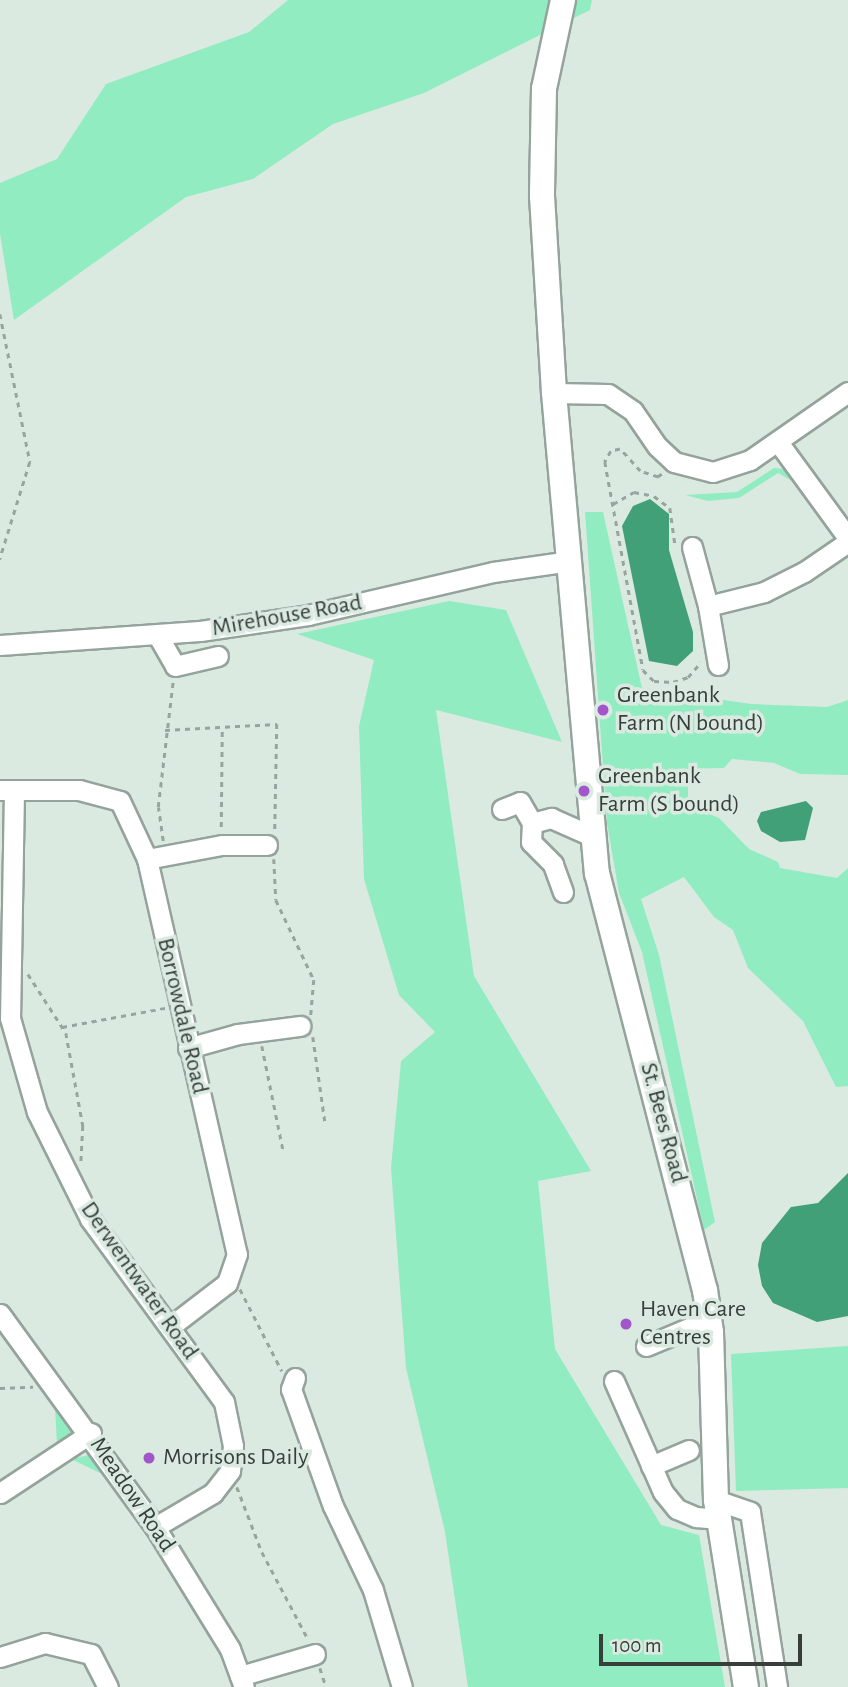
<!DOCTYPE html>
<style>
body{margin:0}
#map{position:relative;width:848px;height:1687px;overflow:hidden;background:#daeae1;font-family:"Alegreya Sans",sans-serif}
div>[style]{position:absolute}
.green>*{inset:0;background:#92ecc1}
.water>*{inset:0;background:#42a078}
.path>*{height:2.5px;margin-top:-1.25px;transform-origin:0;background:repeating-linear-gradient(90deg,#98a49d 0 5px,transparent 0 10px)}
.roads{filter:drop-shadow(2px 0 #94a39b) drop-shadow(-2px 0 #94a39b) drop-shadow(0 2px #94a39b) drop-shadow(0 -2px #94a39b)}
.minor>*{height:19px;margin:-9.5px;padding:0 9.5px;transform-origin:9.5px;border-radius:9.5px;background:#fff}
.major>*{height:24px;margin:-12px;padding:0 12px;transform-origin:12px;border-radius:12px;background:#fff}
.dots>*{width:19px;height:19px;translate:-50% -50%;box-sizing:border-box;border:4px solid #daeae1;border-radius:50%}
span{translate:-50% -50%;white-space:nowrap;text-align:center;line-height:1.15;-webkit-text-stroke:7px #daeae1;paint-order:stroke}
.street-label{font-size:24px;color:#383f3b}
.poi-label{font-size:24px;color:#383f3b}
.left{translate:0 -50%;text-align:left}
.scale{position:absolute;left:599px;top:1634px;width:203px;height:32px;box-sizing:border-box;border:4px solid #383f3b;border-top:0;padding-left:9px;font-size:21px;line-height:24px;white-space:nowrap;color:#383f3b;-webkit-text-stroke:5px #daeae1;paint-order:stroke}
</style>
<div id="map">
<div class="green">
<div style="clip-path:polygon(288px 0,592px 0,590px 10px,424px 93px,333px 124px,253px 179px,186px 197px,14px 320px,0 234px,0 183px,57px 159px,106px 84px,249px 32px)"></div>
<div style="clip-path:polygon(774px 468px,783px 469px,794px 482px,778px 473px,739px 498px,708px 501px,685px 495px,737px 492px)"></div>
<div style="clip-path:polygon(585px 512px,603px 512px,642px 688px,751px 704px,827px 707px,848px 700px,848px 775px,800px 774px,774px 763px,732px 759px,724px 768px,683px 769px,673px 779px,688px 784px,688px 805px,719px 818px,749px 849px,778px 862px,780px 868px,837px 878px,848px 868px,848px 1086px,836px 1087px,803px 1021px,748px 968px,733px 930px,714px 917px,684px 877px,641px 899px,659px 955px,715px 1222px,704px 1230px,642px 952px,619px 893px,607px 823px)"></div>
<div style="clip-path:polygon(449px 601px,506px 610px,562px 742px,436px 710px,474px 976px,591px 1171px,538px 1181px,555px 1349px,661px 1525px,699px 1535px,725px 1687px,468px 1687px,445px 1532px,406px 1368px,391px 1168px,401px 1061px,435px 1032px,399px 995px,364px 879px,359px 726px,374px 660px,297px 634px)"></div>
<div style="clip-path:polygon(848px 1346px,848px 1488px,736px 1491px,731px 1354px)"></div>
<div style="clip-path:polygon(55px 1407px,74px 1432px,57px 1444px)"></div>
<div style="clip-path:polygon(89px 1455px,101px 1467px,102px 1474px,71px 1459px)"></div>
</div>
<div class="water">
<div style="clip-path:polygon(650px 499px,669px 514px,669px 550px,693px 632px,693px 651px,677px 666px,649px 661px,622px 526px,633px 506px)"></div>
<div style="clip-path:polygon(806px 801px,813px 808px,805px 840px,780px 842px,761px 831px,757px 821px,761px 812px)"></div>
<div style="clip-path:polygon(848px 1173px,848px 1316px,817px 1322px,773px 1303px,762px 1286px,758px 1265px,762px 1243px,791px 1207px,818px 1203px)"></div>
</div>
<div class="path">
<div style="left:0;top:314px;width:151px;rotate:78.5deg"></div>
<div style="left:30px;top:462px;width:102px;rotate:107.2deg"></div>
<div style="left:662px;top:474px;width:5px;rotate:143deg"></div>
<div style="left:658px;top:477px;width:19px;rotate:-162deg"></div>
<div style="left:640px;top:471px;width:30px;rotate:-132deg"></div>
<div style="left:620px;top:449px;width:9px;rotate:167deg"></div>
<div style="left:611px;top:451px;width:13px;rotate:119deg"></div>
<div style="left:605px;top:462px;width:211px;rotate:79.6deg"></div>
<div style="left:643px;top:670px;width:16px;rotate:45deg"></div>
<div style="left:654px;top:681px;width:19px;rotate:3deg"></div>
<div style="left:673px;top:682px;width:16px;rotate:-18deg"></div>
<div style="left:688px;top:677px;width:20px;rotate:-49deg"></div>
<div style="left:613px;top:504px;width:24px;rotate:-30deg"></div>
<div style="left:634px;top:492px;width:20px;rotate:11deg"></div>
<div style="left:654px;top:496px;width:20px;rotate:37deg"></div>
<div style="left:670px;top:508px;width:36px;rotate:82deg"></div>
<div style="left:165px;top:730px;width:112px;rotate:-3.1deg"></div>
<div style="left:277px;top:724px;width:109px;rotate:91.1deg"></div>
<div style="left:221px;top:827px;width:100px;rotate:-89.4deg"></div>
<div style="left:163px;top:841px;width:34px;rotate:-98deg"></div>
<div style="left:158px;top:807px;width:126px;rotate:-83.2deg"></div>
<div style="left:274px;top:859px;width:41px;rotate:87.2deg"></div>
<div style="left:276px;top:900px;width:89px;rotate:64.6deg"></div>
<div style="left:314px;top:980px;width:35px;rotate:95deg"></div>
<div style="left:28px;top:974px;width:70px;rotate:57.2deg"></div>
<div style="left:66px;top:1033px;width:95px;rotate:79.6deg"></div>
<div style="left:83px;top:1126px;width:35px;rotate:93deg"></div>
<div style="left:62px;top:1027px;width:105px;rotate:-10.5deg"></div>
<div style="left:313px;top:1037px;width:85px;rotate:81.9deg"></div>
<div style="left:262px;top:1046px;width:105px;rotate:78.5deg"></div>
<div style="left:240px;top:1289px;width:92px;rotate:62.9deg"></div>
<div style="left:0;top:1388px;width:33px;rotate:-2deg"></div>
<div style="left:237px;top:1487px;width:70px;rotate:69deg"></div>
<div style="left:262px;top:1552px;width:98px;rotate:62.1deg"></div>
<div style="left:320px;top:1668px;width:20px;rotate:72deg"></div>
</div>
<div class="roads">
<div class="minor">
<div style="left:554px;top:393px;width:54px;rotate:1.1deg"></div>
<div style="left:608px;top:394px;width:30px;rotate:34deg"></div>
<div style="left:633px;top:411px;width:42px;rotate:55.6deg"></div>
<div style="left:657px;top:446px;width:23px;rotate:43deg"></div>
<div style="left:674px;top:462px;width:40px;rotate:14.4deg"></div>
<div style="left:713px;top:472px;width:39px;rotate:-18deg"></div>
<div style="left:750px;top:460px;width:119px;rotate:-34.8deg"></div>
<div style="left:778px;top:442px;width:119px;rotate:53.9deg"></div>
<div style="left:692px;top:547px;width:61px;rotate:74.8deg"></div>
<div style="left:158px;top:636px;width:34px;rotate:60deg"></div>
<div style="left:175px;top:666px;width:44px;rotate:-13.1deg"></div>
<div style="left:0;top:645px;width:200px;rotate:-4deg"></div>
<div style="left:200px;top:631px;width:109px;rotate:-8.4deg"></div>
<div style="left:308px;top:615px;width:190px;rotate:-13.1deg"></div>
<div style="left:493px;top:572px;width:78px;rotate:-8.1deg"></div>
<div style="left:718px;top:665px;width:60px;rotate:-99.6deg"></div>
<div style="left:708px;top:606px;width:58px;rotate:-14deg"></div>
<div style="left:764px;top:592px;width:45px;rotate:-26.6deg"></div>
<div style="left:804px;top:572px;width:53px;rotate:-34.3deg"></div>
<div style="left:0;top:790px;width:79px"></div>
<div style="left:79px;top:790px;width:42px;rotate:15deg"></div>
<div style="left:120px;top:801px;width:64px;rotate:65deg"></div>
<div style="left:147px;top:859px;width:405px;rotate:77.2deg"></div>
<div style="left:237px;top:1254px;width:31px;rotate:109deg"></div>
<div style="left:227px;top:1283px;width:71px;rotate:142.5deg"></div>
<div style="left:14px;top:791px;width:227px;rotate:91deg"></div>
<div style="left:10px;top:1018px;width:98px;rotate:74deg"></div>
<div style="left:37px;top:1112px;width:119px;rotate:63.6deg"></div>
<div style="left:90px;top:1219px;width:227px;rotate:53.8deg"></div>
<div style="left:224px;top:1402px;width:45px;rotate:78.4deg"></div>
<div style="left:233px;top:1446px;width:25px;rotate:97deg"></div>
<div style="left:230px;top:1471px;width:28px;rotate:128deg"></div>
<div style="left:213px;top:1493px;width:67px;rotate:149.6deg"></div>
<div style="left:502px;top:809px;width:19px;rotate:-21deg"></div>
<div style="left:520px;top:802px;width:24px;rotate:60deg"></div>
<div style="left:147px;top:859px;width:76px;rotate:-10.6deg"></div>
<div style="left:222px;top:845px;width:45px"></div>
<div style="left:563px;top:892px;width:30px;rotate:-110deg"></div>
<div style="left:553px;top:864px;width:31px;rotate:-135deg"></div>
<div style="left:531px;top:842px;width:19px;rotate:-87deg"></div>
<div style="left:532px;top:823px;width:20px;rotate:-15deg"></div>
<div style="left:551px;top:818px;width:47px;rotate:23.8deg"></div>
<div style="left:188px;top:1048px;width:52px;rotate:-15.6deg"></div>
<div style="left:238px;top:1034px;width:63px;rotate:-7.4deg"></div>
<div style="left:0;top:1314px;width:263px;rotate:54deg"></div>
<div style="left:155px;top:1527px;width:143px;rotate:58.4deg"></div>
<div style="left:230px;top:1649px;width:40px;rotate:69.8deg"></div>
<div style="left:646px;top:1346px;width:47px;rotate:-22.7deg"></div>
<div style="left:689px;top:1328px;width:22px;rotate:-3deg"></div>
<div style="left:295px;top:1378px;width:12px;rotate:110deg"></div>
<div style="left:291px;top:1389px;width:124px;rotate:70.3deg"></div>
<div style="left:333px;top:1506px;width:93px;rotate:64.5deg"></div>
<div style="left:373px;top:1590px;width:101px;rotate:73.4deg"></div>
<div style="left:614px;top:1381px;width:121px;rotate:66.2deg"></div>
<div style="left:663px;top:1492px;width:22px;rotate:51deg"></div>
<div style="left:677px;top:1509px;width:21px;rotate:23deg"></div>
<div style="left:696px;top:1517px;width:23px;rotate:5deg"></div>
<div style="left:651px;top:1466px;width:41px;rotate:-22.8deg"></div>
<div style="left:0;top:1493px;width:109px;rotate:-33.4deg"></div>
<div style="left:716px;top:1500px;width:36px;rotate:19deg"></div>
<div style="left:750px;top:1512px;width:177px;rotate:81.2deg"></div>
<div style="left:0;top:1657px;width:47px;rotate:-17.3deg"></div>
<div style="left:45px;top:1643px;width:47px;rotate:13.4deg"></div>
<div style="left:91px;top:1654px;width:37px;rotate:63deg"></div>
<div style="left:240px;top:1676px;width:78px;rotate:-16.3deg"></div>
</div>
<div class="major">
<div style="left:563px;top:0;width:91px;rotate:102.1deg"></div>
<div style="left:544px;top:89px;width:107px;rotate:91.1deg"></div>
<div style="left:542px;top:196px;width:197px;rotate:86.5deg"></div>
<div style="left:554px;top:393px;width:482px;rotate:84.9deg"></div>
<div style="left:597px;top:873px;width:431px;rotate:75.5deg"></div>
<div style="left:705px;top:1290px;width:42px;rotate:81.9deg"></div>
<div style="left:711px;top:1332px;width:168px;rotate:88.3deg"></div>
<div style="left:716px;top:1500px;width:189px;rotate:80.9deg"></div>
</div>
</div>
<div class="dots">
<div style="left:603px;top:710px;background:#a256c9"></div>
<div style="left:584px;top:791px;background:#a256c9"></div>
<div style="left:626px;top:1324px;background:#a256c9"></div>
<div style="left:149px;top:1458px;background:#a256c9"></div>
</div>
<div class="street-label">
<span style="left:287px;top:616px;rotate:-10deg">Mirehouse Road</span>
<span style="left:182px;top:1016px;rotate:77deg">Borrowdale Road</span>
<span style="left:663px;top:1123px;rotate:75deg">St. Bees Road</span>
<span style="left:139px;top:1281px;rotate:55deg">Derwentwater Road</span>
<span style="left:132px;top:1495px;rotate:56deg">Meadow Road</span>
</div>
<div class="poi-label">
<span class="left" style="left:617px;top:710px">Greenbank<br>Farm (N bound)</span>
<span class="left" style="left:598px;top:791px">Greenbank<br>Farm (S bound)</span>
<span class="left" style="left:640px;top:1324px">Haven Care<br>Centres</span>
<span class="left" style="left:163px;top:1458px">Morrisons Daily</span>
</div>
<div class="scale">100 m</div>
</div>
